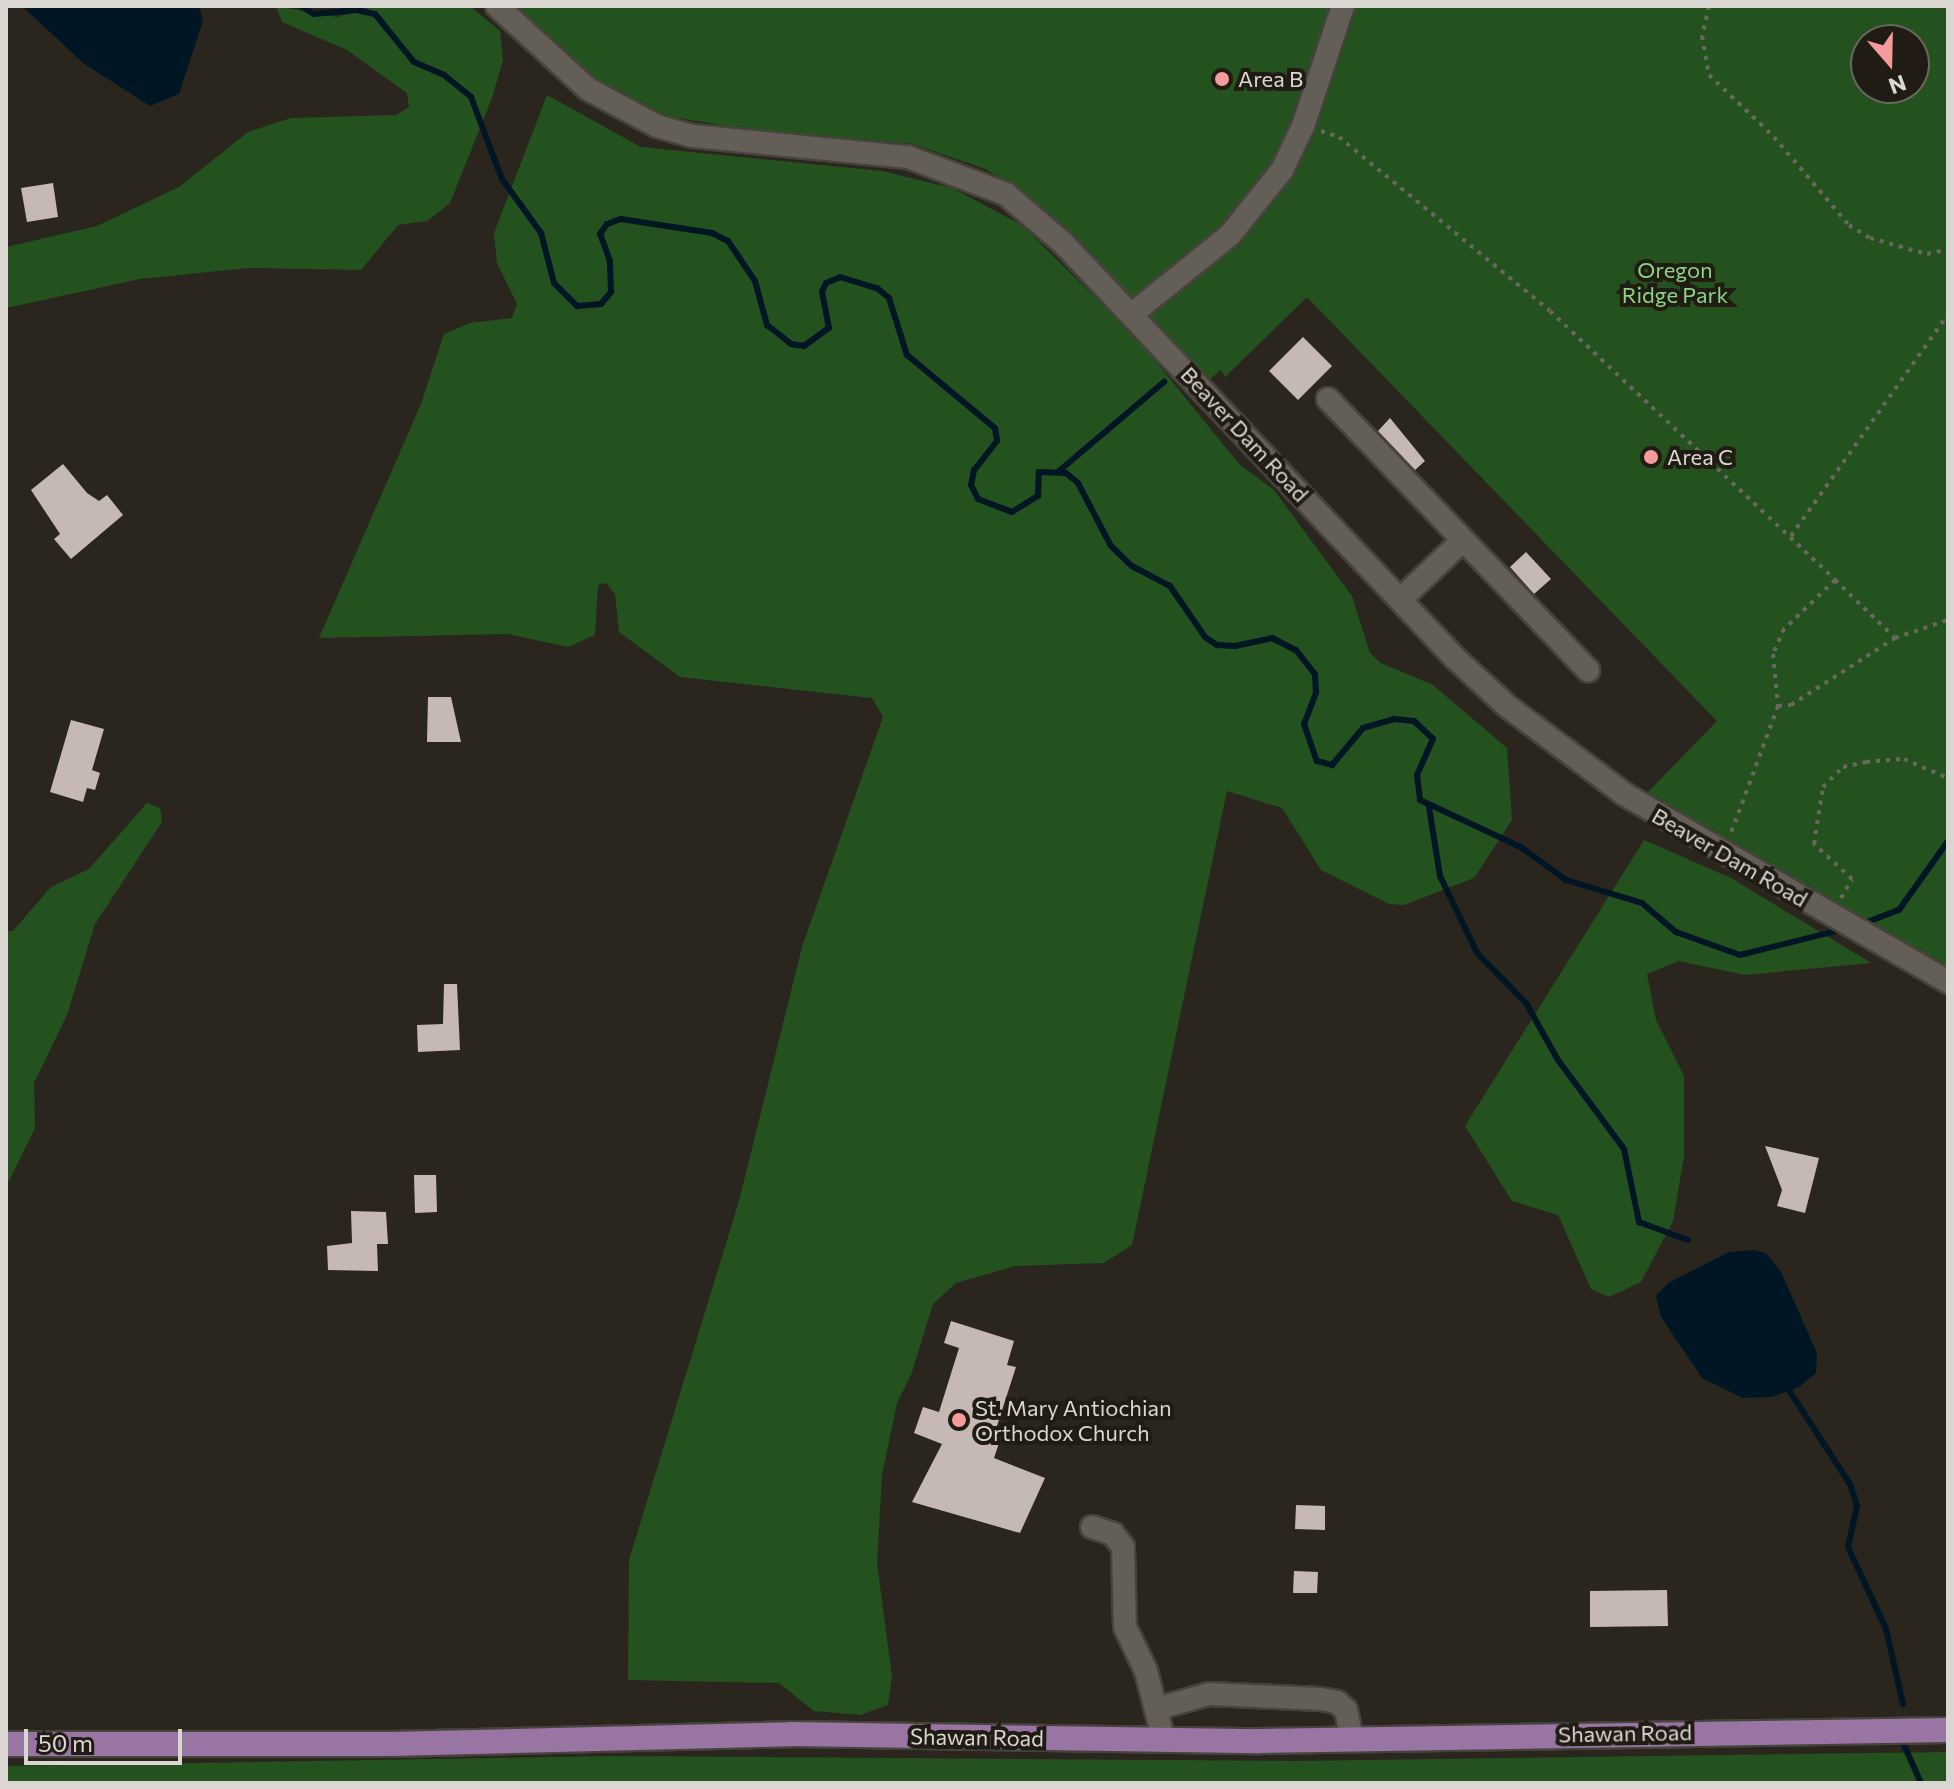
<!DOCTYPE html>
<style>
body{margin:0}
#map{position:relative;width:1954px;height:1789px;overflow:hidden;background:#2a261e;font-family:Commissioner,sans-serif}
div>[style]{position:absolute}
.green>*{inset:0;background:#23521f}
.water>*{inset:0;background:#001624}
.stream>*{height:6px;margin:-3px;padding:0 3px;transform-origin:3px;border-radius:3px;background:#001624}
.building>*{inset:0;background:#c6b9b5}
.path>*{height:4px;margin-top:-2px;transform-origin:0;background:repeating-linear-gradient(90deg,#6a6760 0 4px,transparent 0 10px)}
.roads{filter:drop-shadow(2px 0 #46433c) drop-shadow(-2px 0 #46433c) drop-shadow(0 2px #46433c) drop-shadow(0 -2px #46433c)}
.minor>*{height:22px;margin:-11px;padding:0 11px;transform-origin:11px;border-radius:11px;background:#645f56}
.major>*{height:24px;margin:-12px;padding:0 12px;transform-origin:12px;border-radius:12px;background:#9975a4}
.dots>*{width:22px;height:22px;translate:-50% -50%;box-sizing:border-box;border:4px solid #201c14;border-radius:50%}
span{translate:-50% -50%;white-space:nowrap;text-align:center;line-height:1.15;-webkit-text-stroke:8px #201c14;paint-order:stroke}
.poi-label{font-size:22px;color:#dad7d2}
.left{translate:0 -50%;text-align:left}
.park-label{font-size:22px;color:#8ad583}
.street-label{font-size:22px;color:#dad7d2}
.frame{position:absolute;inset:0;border:8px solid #dad7d2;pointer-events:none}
.north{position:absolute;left:1850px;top:24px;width:80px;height:80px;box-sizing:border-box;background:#201c14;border:2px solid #6a6760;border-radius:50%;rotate:160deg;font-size:22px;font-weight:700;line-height:32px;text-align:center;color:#dad7d2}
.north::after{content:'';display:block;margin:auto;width:28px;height:36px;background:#f59b9c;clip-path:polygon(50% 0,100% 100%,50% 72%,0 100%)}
.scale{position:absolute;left:24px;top:1729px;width:158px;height:36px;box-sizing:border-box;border:4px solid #dad7d2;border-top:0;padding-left:10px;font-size:24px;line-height:28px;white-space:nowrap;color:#dad7d2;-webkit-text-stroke:6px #201c14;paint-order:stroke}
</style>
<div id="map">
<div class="green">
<div style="clip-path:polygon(276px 6px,337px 17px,376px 6px,470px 6px,500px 31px,503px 60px,492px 98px,450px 203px,427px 221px,398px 225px,361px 270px,248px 268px,140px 279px,6px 308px,6px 247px,97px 226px,179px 187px,248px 132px,291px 118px,396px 115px,409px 107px,407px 93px,347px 50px,282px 22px)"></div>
<div style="clip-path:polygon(evenodd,514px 6px,1948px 6px,1948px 970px,1647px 793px,1717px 721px,1307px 297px,1225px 377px,1221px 370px,1209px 380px,1072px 235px,1015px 186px,985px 169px,913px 144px,738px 128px,661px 115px,598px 80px,514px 6px,1866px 40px,1914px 40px,1914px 88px,1866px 88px,1866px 40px)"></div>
<div style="clip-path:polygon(547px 95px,641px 147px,882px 171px,952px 188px,1022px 225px,1141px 343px,1239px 464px,1274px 490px,1352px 596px,1370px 653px,1381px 663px,1433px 685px,1507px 748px,1512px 820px,1474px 878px,1404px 905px,1389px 904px,1321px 870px,1282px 808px,1227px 791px,1132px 1245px,1104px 1263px,1015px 1266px,956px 1283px,933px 1304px,911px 1375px,897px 1403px,882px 1475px,877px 1563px,892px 1677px,888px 1705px,860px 1715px,814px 1711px,779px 1683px,628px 1680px,629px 1560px,739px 1201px,802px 947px,883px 717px,872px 698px,680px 677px,619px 632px,615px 594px,606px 583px,598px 585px,595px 635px,568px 647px,508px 634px,319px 638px,421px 404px,444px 334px,470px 323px,512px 318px,517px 304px,497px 263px,494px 233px)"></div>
<div style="clip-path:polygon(147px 803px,160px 808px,162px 822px,95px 924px,67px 1015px,34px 1083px,35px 1128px,6px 1187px,6px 931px,13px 931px,51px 887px,89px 869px)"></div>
<div style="clip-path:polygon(1644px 840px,1731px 878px,1871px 963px,1745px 975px,1679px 961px,1647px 974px,1656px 1020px,1684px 1076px,1684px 1156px,1673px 1221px,1641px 1282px,1609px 1297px,1591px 1289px,1558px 1215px,1512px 1201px,1465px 1126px)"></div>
<div style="clip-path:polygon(1948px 1752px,1948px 1783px,6px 1783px,6px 1766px,615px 1756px,1296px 1761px)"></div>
</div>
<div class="water">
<div style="clip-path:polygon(22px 6px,199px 6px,203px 21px,179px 94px,150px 106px,83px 63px)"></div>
<div style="clip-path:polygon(1754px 1250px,1766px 1253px,1781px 1272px,1817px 1353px,1816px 1373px,1799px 1387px,1772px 1397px,1743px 1398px,1702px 1378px,1661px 1317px,1656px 1296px,1668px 1283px,1729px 1252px)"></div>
</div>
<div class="stream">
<div style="left:301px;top:6px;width:15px;rotate:32deg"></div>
<div style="left:314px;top:14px;width:43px;rotate:-5.3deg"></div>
<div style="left:357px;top:10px;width:18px;rotate:13deg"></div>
<div style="left:375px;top:14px;width:62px;rotate:50.9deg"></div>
<div style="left:414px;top:62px;width:33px;rotate:23deg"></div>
<div style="left:444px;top:75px;width:35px;rotate:39deg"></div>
<div style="left:471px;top:97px;width:88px;rotate:69.3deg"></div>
<div style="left:502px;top:179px;width:67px;rotate:54.2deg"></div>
<div style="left:541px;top:233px;width:52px;rotate:75.4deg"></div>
<div style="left:554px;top:283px;width:33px;rotate:45deg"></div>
<div style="left:577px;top:306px;width:24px;rotate:-5deg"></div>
<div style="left:601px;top:304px;width:16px;rotate:-50deg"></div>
<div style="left:611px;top:292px;width:31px;rotate:-92deg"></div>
<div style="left:610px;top:261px;width:29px;rotate:-110deg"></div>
<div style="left:600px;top:234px;width:12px;rotate:-55deg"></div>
<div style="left:607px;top:224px;width:15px;rotate:-20deg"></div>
<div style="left:621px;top:219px;width:92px;rotate:8.7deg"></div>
<div style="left:712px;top:233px;width:18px;rotate:27deg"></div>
<div style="left:728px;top:241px;width:48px;rotate:56deg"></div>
<div style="left:755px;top:281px;width:46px;rotate:74.7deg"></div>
<div style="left:767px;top:325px;width:31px;rotate:38deg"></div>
<div style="left:791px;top:344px;width:13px;rotate:9deg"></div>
<div style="left:804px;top:346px;width:31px;rotate:-36deg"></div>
<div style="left:829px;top:328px;width:37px;rotate:-101deg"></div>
<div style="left:822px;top:292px;width:10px;rotate:-66deg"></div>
<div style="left:826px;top:283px;width:15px;rotate:-23deg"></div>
<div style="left:840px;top:277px;width:39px;rotate:17deg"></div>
<div style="left:877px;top:288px;width:16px;rotate:40deg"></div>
<div style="left:889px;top:298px;width:60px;rotate:72.5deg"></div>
<div style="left:907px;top:355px;width:114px;rotate:39.7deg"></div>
<div style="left:995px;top:428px;width:13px;rotate:81deg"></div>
<div style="left:997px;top:441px;width:37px;rotate:128deg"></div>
<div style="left:974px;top:470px;width:15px;rotate:101deg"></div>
<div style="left:971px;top:485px;width:16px;rotate:63deg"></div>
<div style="left:978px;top:499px;width:36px;rotate:21deg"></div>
<div style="left:1012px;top:512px;width:31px;rotate:-32deg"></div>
<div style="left:1038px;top:496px;width:24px;rotate:-88deg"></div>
<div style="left:1039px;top:472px;width:27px;rotate:2deg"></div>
<div style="left:1066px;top:473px;width:16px;rotate:40deg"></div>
<div style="left:1078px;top:483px;width:71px;rotate:62.4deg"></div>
<div style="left:1111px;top:546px;width:29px;rotate:44deg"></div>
<div style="left:1132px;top:566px;width:43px;rotate:27.8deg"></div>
<div style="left:1170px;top:586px;width:62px;rotate:55.5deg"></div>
<div style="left:1205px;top:637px;width:14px;rotate:34deg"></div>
<div style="left:1217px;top:645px;width:18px;rotate:3deg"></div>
<div style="left:1235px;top:646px;width:38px;rotate:-12deg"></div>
<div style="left:1272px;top:638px;width:27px;rotate:27deg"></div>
<div style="left:1296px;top:650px;width:31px;rotate:52deg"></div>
<div style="left:1315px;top:674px;width:19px;rotate:87deg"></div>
<div style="left:1316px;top:693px;width:33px;rotate:111deg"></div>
<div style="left:1304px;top:724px;width:39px;rotate:71deg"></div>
<div style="left:1317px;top:761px;width:16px;rotate:15deg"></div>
<div style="left:1332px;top:765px;width:48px;rotate:-50deg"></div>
<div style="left:1363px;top:728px;width:32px;rotate:-16deg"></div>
<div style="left:1394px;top:719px;width:20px;rotate:6deg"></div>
<div style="left:1414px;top:721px;width:26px;rotate:43deg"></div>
<div style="left:1433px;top:739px;width:39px;rotate:114deg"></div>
<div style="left:1417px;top:775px;width:25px;rotate:83deg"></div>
<div style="left:1420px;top:800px;width:111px;rotate:25deg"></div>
<div style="left:1521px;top:847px;width:56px;rotate:36.3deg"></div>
<div style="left:1566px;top:880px;width:79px;rotate:16.8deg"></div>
<div style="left:1642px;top:903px;width:45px;rotate:40.5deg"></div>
<div style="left:1676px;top:932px;width:68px;rotate:19.8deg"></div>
<div style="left:1740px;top:955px;width:107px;rotate:-14deg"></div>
<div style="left:1059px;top:471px;width:138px;rotate:-40.3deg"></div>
<div style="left:1429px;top:807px;width:70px;rotate:80.9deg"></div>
<div style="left:1440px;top:876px;width:85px;rotate:64.3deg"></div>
<div style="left:1477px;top:953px;width:70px;rotate:45.6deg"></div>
<div style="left:1526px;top:1003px;width:65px;rotate:60.7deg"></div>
<div style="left:1558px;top:1060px;width:111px;rotate:53.4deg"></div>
<div style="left:1624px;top:1149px;width:75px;rotate:78.4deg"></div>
<div style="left:1639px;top:1222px;width:52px;rotate:20.2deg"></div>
<div style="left:1862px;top:924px;width:40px;rotate:-21deg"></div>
<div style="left:1899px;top:910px;width:85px;rotate:-54.6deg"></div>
<div style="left:1785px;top:1384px;width:119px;rotate:57deg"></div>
<div style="left:1850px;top:1484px;width:23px;rotate:72deg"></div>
<div style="left:1857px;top:1506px;width:42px;rotate:102.4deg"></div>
<div style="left:1848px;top:1547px;width:90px;rotate:65.1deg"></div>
<div style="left:1886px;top:1629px;width:77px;rotate:77.2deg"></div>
<div style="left:1904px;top:1745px;width:42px;rotate:65.9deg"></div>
</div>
<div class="building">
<div style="clip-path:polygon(53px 183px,58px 217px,27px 222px,21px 188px)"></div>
<div style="clip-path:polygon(1303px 337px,1332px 366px,1298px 400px,1269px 371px)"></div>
<div style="clip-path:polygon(1390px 418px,1425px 461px,1415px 470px,1378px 431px)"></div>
<div style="clip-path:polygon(63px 464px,87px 493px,99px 501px,107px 495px,123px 515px,71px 559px,54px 539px,60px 534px,31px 490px)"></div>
<div style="clip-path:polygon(1526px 552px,1551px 579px,1534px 594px,1510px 567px)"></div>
<div style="clip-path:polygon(428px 697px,451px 697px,461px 742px,427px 742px)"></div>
<div style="clip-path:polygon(71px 720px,104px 729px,92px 770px,100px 773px,95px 790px,87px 788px,83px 802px,50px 792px)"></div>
<div style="clip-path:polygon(444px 984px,457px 984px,460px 1050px,418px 1052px,417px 1025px,443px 1024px)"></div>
<div style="clip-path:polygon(1765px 1146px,1819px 1158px,1805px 1213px,1777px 1206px,1782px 1190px)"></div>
<div style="clip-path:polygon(414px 1175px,436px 1175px,437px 1212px,415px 1213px)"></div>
<div style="clip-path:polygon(351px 1211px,386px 1212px,388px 1244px,377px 1244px,378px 1271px,328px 1270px,327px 1246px,352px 1243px)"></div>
<div style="clip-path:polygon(951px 1321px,1014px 1341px,1007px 1365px,1016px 1367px,996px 1429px,1003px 1431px,994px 1458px,1045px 1478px,1020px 1533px,912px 1502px,942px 1444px,914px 1433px,923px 1407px,939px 1412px,959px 1348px,944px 1343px)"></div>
<div style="clip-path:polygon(1296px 1505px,1325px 1506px,1325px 1530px,1295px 1529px)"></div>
<div style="clip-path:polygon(1294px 1571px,1318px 1572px,1317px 1593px,1293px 1593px)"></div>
<div style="clip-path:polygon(1667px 1590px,1668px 1626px,1590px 1627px,1590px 1591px)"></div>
</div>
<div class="path">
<div style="left:1709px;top:6px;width:31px;rotate:103deg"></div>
<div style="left:1702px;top:36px;width:40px;rotate:80deg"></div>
<div style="left:1709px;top:75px;width:90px;rotate:43.6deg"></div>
<div style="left:1774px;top:137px;width:116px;rotate:49.6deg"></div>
<div style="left:1849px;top:225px;width:25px;rotate:32deg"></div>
<div style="left:1870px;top:238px;width:59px;rotate:15.7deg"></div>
<div style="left:1927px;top:254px;width:22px;rotate:-13deg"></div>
<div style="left:1321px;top:131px;width:19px;rotate:18deg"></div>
<div style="left:1339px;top:137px;width:273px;rotate:39.5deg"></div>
<div style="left:1550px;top:311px;width:392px;rotate:43.3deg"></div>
<div style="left:1835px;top:580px;width:71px;rotate:136.1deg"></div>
<div style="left:1784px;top:629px;width:27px;rotate:114deg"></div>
<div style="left:1773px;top:654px;width:52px;rotate:84.5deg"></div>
<div style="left:1778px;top:706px;width:135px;rotate:110.3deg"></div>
<div style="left:1791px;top:536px;width:272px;rotate:-54.7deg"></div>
<div style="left:1835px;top:580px;width:83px;rotate:44deg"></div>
<div style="left:1778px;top:706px;width:13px;rotate:-4deg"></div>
<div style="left:1791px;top:705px;width:124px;rotate:-32.8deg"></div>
<div style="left:1895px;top:638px;width:56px;rotate:-18.8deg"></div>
<div style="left:1841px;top:898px;width:22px;rotate:-60deg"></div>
<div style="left:1852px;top:879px;width:52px;rotate:-137.4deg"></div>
<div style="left:1814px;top:844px;width:58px;rotate:-81deg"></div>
<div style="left:1823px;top:787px;width:28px;rotate:-45deg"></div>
<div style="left:1843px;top:767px;width:24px;rotate:-12deg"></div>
<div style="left:1866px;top:762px;width:38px;rotate:-5deg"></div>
<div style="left:1904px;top:759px;width:48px;rotate:23.4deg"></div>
</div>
<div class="roads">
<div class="minor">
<div style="left:497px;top:6px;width:123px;rotate:42.4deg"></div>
<div style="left:588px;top:89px;width:78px;rotate:28.2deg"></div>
<div style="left:657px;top:126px;width:37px;rotate:16deg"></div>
<div style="left:693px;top:136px;width:216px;rotate:5.6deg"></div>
<div style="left:908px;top:157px;width:105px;rotate:20.7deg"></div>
<div style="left:1006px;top:194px;width:75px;rotate:40.7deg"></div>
<div style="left:1063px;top:243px;width:571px;rotate:46.63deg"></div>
<div style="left:1455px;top:658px;width:71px;rotate:42.7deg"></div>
<div style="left:1507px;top:706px;width:146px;rotate:36.9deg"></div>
<div style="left:1624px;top:794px;width:375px;rotate:30.1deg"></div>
<div style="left:1132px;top:314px;width:126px;rotate:-38.9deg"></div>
<div style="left:1230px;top:235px;width:83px;rotate:-51.3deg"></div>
<div style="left:1282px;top:170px;width:49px;rotate:-64.5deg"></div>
<div style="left:1303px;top:126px;width:126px;rotate:-71.6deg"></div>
<div style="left:1328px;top:399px;width:376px;rotate:46.2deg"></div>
<div style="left:1400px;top:600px;width:87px;rotate:-43.6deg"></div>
<div style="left:1092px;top:1527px;width:22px;rotate:18deg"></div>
<div style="left:1113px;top:1534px;width:16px;rotate:52deg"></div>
<div style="left:1123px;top:1547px;width:80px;rotate:88.6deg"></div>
<div style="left:1125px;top:1627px;width:49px;rotate:64.5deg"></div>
<div style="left:1146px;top:1671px;width:72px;rotate:75.6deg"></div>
<div style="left:1159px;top:1708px;width:52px;rotate:-15.6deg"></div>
<div style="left:1209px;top:1694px;width:111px;rotate:2.6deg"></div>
<div style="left:1320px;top:1699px;width:17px;rotate:10deg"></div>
<div style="left:1337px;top:1702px;width:12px;rotate:42deg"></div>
<div style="left:1346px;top:1710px;width:30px;rotate:78deg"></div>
</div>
<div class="major">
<div style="left:6px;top:1744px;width:385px"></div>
<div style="left:391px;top:1744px;width:400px;rotate:-1.4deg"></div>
<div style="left:791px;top:1734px;width:467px;rotate:0.9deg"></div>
<div style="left:1258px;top:1741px;width:690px;rotate:-0.91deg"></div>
</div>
</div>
<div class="dots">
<div style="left:1222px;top:79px;background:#f59b9c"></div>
<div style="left:1651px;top:457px;background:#f59b9c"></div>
<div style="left:959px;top:1420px;background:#f59b9c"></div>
</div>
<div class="poi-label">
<span class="left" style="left:1238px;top:79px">Area B</span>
<span class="left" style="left:1667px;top:457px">Area C</span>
<span class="left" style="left:975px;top:1420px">St. Mary Antiochian<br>Orthodox Church</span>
</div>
<div class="park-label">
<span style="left:1675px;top:282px">Oregon<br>Ridge Park</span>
</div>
<div class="street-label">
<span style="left:1245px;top:434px;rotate:47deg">Beaver Dam Road</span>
<span style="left:1730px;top:857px;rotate:30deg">Beaver Dam Road</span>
<span style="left:1625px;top:1733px;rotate:-1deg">Shawan Road</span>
<span style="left:977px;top:1737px;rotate:1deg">Shawan Road</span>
</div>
<div class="frame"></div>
<div class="north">N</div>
<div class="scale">50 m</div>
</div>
